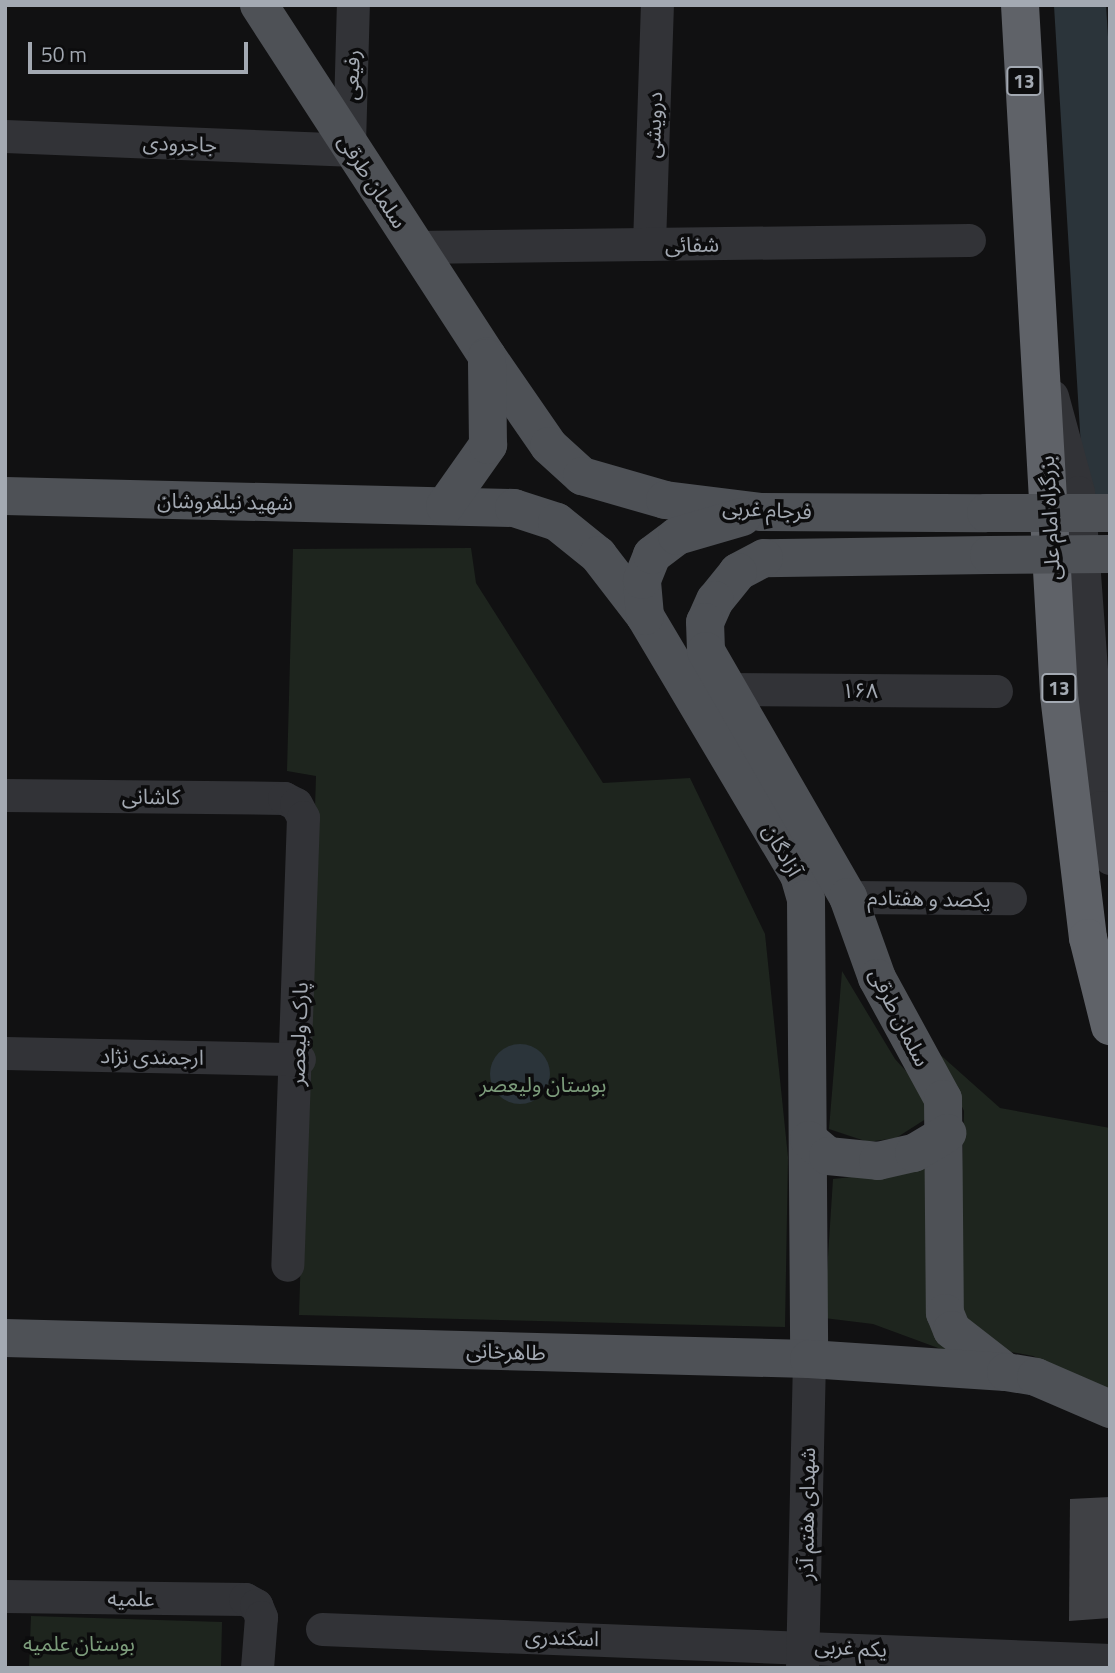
<!DOCTYPE html>
<meta charset="utf-8">
<style>
body{margin:0}
#map{position:relative;width:1115px;height:1673px;overflow:hidden;background:#111112;font-family:"Titillium Web","Noto Sans Arabic",sans-serif}
div>[style]{position:absolute}
.green>*{inset:0;background:#1e251e}
.water>*{inset:0;background:#2b343a}
.round{border-radius:50%}
.river>*{height:52px;margin:-26px;padding:0 26px;transform-origin:26px;border-radius:26px;background:#2b343a}
.building>*{inset:0;background:#404145}
.minor>*{height:33px;margin:-16.5px;padding:0 16.5px;transform-origin:16.5px;border-radius:16.5px;background:#323337}
.major>*{height:38px;margin:-19px;padding:0 19px;transform-origin:19px;border-radius:19px;background:#4e5156}
.highway>*{height:38px;margin:-19px;padding:0 19px;transform-origin:19px;border-radius:19px;background:#5f6268}
.major-bridge>*{height:38px;margin:-19px;padding:0 19px;transform-origin:19px;border-radius:19px;background:#4e5156}
span{translate:-50% -50%;white-space:nowrap;text-align:center;line-height:1.15;-webkit-text-stroke:7px #0c0c0d;paint-order:stroke}
.shield-label span{padding:2px 5px;background:#0c0c0d;border:2px solid;border-radius:5px;-webkit-text-stroke-width:0}
.shield-label{font-size:19px;color:#a3a9b2;font-weight:700}
.street-label{font-size:21px;color:#a3a9b2}
.park-label{font-size:21px;color:#7c9c7b}
.frame{position:absolute;inset:0;border:7px solid #a3a9b2;pointer-events:none}
.scale{position:absolute;left:28px;top:42px;width:220px;height:32px;box-sizing:border-box;border:4px solid #a3a9b2;border-top:0;padding-left:9px;font-size:21px;line-height:24px;white-space:nowrap;color:#a3a9b2;-webkit-text-stroke:5px #0c0c0d;paint-order:stroke}
</style>
<div id="map">
<div class="green">
<div style="clip-path:polygon(471px 548px,476px 583px,603px 783px,690px 778px,765px 934px,788px 1157px,785px 1327px,299px 1315px,316px 776px,287px 771px,293px 549px)"></div>
<div style="clip-path:polygon(842px 971px,895px 1059px,926px 1093px,932px 1115px,896px 1138px,868px 1142px,829px 1129px)"></div>
<div style="clip-path:polygon(936px 1051px,1000px 1108px,1110px 1128px,1110px 1389px,1033px 1356px,990px 1348px,957px 1318px,964px 1111px)"></div>
<div style="clip-path:polygon(933px 1168px,968px 1359px,873px 1324px,824px 1318px,833px 1179px)"></div>
<div style="clip-path:polygon(31px 1616px,222px 1622px,221px 1668px,29px 1668px)"></div>
</div>
<div class="water">
<div class="round" style="left:490px;top:1044px;width:60px;height:60px"></div>
</div>
<div class="river">
<div style="left:1080px;top:5px;width:490px;rotate:86.5deg"></div>
</div>
<div class="building">
<div style="clip-path:polygon(1110px 1497px,1110px 1618px,1069px 1621px,1070px 1499px)"></div>
</div>
<div class="minor">
<div style="left:5px;top:136px;width:350px;rotate:2.3deg"></div>
<div style="left:349px;top:144px;width:139px;rotate:-88.4deg"></div>
<div style="left:649px;top:244px;width:239px;rotate:-88.1deg"></div>
<div style="left:415px;top:247px;width:554px;rotate:-0.72deg"></div>
<div style="left:1052px;top:396px;width:99px;rotate:74.8deg"></div>
<div style="left:1078px;top:492px;width:316px;rotate:85.8deg"></div>
<div style="left:1101px;top:807px;width:52px;rotate:80deg"></div>
<div style="left:725px;top:689px;width:271px;rotate:0.4deg"></div>
<div style="left:5px;top:795px;width:279px;rotate:0.6deg"></div>
<div style="left:284px;top:798px;width:13px;rotate:27deg"></div>
<div style="left:296px;top:804px;width:15px;rotate:62deg"></div>
<div style="left:303px;top:817px;width:448px;rotate:92deg"></div>
<div style="left:848px;top:897px;width:162px;rotate:0.4deg"></div>
<div style="left:5px;top:1053px;width:294px;rotate:1.2deg"></div>
<div style="left:5px;top:1596px;width:240px;rotate:0.7deg"></div>
<div style="left:245px;top:1599px;width:13px;rotate:29deg"></div>
<div style="left:256px;top:1605px;width:13px;rotate:67deg"></div>
<div style="left:261px;top:1617px;width:51px;rotate:94.5deg"></div>
<div style="left:322px;top:1629px;width:789px;rotate:2.25deg"></div>
<div style="left:802px;top:1668px;width:309px;rotate:-88.7deg"></div>
</div>
<div class="major">
<div style="left:259px;top:5px;width:419px;rotate:57deg"></div>
<div style="left:487px;top:356px;width:109px;rotate:55.4deg"></div>
<div style="left:549px;top:446px;width:45px;rotate:42.3deg"></div>
<div style="left:582px;top:476px;width:86px;rotate:16.1deg"></div>
<div style="left:665px;top:500px;width:98px;rotate:7.1deg"></div>
<div style="left:762px;top:512px;width:224px;rotate:0.3deg"></div>
<div style="left:5px;top:496px;width:509px;rotate:1.35deg"></div>
<div style="left:514px;top:508px;width:45px;rotate:18deg"></div>
<div style="left:557px;top:522px;width:53px;rotate:38.8deg"></div>
<div style="left:598px;top:555px;width:77px;rotate:52.4deg"></div>
<div style="left:645px;top:616px;width:301px;rotate:59.3deg"></div>
<div style="left:799px;top:875px;width:25px;rotate:74deg"></div>
<div style="left:806px;top:899px;width:460px;rotate:89.6deg"></div>
<div style="left:445px;top:506px;width:75px;rotate:-54.8deg"></div>
<div style="left:488px;top:445px;width:87px;rotate:-90.7deg"></div>
<div style="left:989px;top:555px;width:225px;rotate:179.2deg"></div>
<div style="left:764px;top:558px;width:30px;rotate:152deg"></div>
<div style="left:738px;top:572px;width:36px;rotate:129deg"></div>
<div style="left:715px;top:600px;width:24px;rotate:114deg"></div>
<div style="left:705px;top:622px;width:29px;rotate:88deg"></div>
<div style="left:706px;top:651px;width:284px;rotate:60deg"></div>
<div style="left:848px;top:897px;width:86px;rotate:70.3deg"></div>
<div style="left:877px;top:978px;width:138px;rotate:61.4deg"></div>
<div style="left:943px;top:1099px;width:214px;rotate:89.5deg"></div>
<div style="left:945px;top:1313px;width:18px;rotate:68deg"></div>
<div style="left:952px;top:1330px;width:68px;rotate:37.9deg"></div>
<div style="left:645px;top:616px;width:36px;rotate:-95deg"></div>
<div style="left:642px;top:580px;width:27px;rotate:-68deg"></div>
<div style="left:652px;top:555px;width:31px;rotate:-37deg"></div>
<div style="left:677px;top:536px;width:68px;rotate:-16.3deg"></div>
<div style="left:809px;top:1140px;width:25px;rotate:40deg"></div>
<div style="left:828px;top:1156px;width:50px;rotate:5.7deg"></div>
<div style="left:878px;top:1161px;width:37px;rotate:-13deg"></div>
<div style="left:914px;top:1153px;width:39px;rotate:-31deg"></div>
<div style="left:5px;top:1338px;width:804px;rotate:1.5deg"></div>
<div style="left:809px;top:1359px;width:197px;rotate:3.8deg"></div>
<div style="left:1006px;top:1372px;width:30px;rotate:9deg"></div>
<div style="left:1036px;top:1377px;width:81px;rotate:23.4deg"></div>
</div>
<div class="highway">
<div style="left:1020px;top:5px;width:691px;rotate:86.76deg"></div>
<div style="left:1059px;top:695px;width:245px;rotate:83.2deg"></div>
<div style="left:1088px;top:938px;width:91px;rotate:76deg"></div>
</div>
<div class="major-bridge">
<div style="left:986px;top:513px;width:124px"></div>
<div style="left:989px;top:555px;width:121px;rotate:-0.5deg"></div>
</div>
<div class="shield-label">
<span style="left:1024px;top:81px">13</span>
<span style="left:1059px;top:688px">13</span>
</div>
<div class="street-label">
<span style="left:351px;top:75px;rotate:-88deg">رفیعی</span>
<span style="left:653px;top:125px;rotate:-88deg">درویشی</span>
<span style="left:180px;top:143px;rotate:2deg">جاجرودی</span>
<span style="left:373px;top:181px;rotate:57deg">سلمان طرقی</span>
<span style="left:692px;top:244px;rotate:-1deg">شفائی</span>
<span style="left:225px;top:501px;rotate:1deg">شهید نیلفروشان</span>
<span style="left:767px;top:509px;rotate:3deg">فرجام غربی</span>
<span style="left:1049px;top:518px;rotate:-93deg">بزرگراه امام علی</span>
<span style="left:860px;top:690px">۱۶۸</span>
<span style="left:151px;top:796px;rotate:1deg">کاشانی</span>
<span style="left:783px;top:850px;rotate:60deg">آزادگان</span>
<span style="left:929px;top:898px;rotate:1deg">یکصد و هفتادم</span>
<span style="left:900px;top:1017px;rotate:63deg">سلمان طرقی</span>
<span style="left:298px;top:1034px;rotate:-88deg">پارک ولیعصر</span>
<span style="left:152px;top:1056px;rotate:1deg">ارجمندی نژاد</span>
<span style="left:506px;top:1351px;rotate:2deg">طاهرخانی</span>
<span style="left:806px;top:1514px;rotate:-89deg">شهدای هفتم آذر</span>
<span style="left:131px;top:1598px;rotate:1deg">علمیه</span>
<span style="left:562px;top:1637px;rotate:2deg">اسکندری</span>
<span style="left:851px;top:1647px;rotate:3deg">یکم غربی</span>
</div>
<div class="park-label">
<span style="left:543px;top:1084px">بوستان ولیعصر</span>
<span style="left:79px;top:1643px">بوستان علمیه</span>
</div>
<div class="frame"></div>
<div class="scale">50 m</div>
</div>
